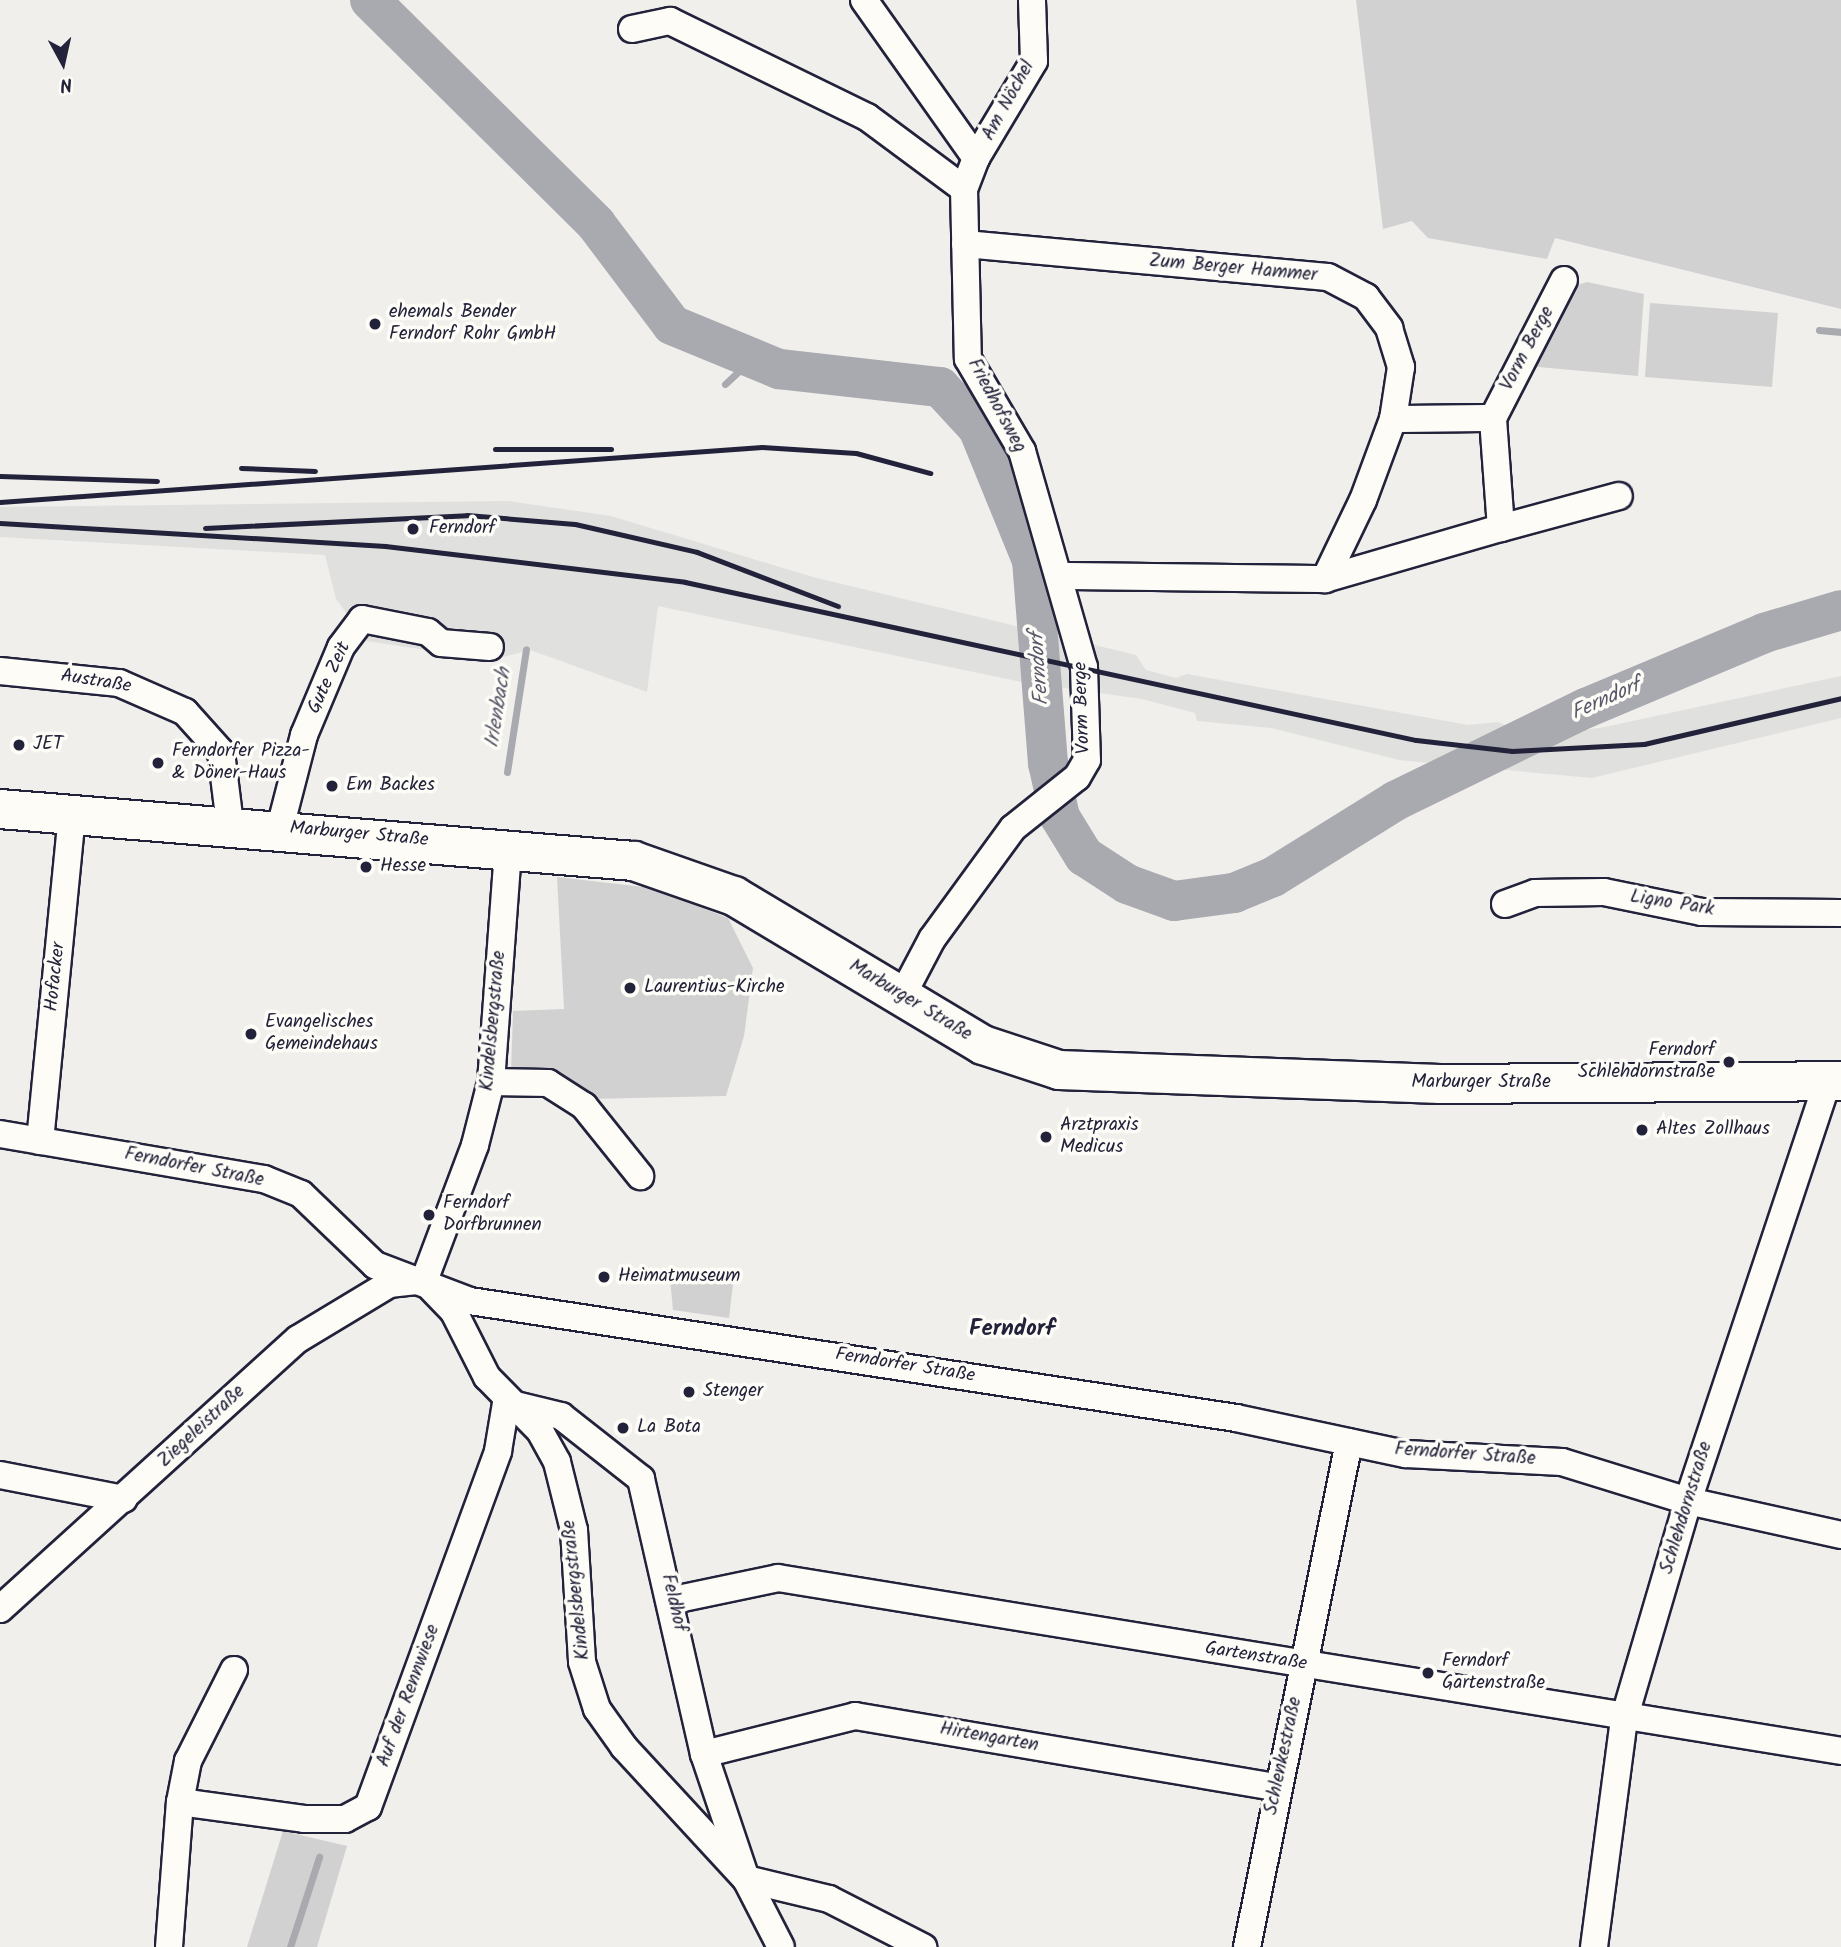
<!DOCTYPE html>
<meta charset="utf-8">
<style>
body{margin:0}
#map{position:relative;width:1841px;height:1947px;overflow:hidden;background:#f0efec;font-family:Kalam,sans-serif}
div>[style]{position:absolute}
.built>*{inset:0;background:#e0e0df}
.green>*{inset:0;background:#d2d1d1}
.stream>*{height:7px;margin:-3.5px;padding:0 3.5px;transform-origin:3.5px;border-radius:3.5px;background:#a9a9b0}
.river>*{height:40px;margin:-20px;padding:0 20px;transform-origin:20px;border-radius:20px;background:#a9a9b0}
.roads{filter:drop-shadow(2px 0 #22223b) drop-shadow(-2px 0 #22223b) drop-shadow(0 2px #22223b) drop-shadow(0 -2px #22223b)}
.minor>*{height:26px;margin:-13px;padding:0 13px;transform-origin:13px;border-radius:13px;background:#fdfcf7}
.primary>*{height:38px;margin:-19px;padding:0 19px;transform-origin:19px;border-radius:19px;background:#fdfcf7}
.rail>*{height:5px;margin:-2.5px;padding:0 2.5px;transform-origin:2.5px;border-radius:2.5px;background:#22223b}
.dots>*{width:19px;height:19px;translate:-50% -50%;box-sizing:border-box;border:4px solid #fdfcf7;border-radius:50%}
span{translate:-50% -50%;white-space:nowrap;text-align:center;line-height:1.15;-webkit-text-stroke:7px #fdfcf7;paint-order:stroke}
.street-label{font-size:19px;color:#22223b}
.poi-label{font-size:19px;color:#22223b}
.left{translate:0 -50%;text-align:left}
.right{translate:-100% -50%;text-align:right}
.water-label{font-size:21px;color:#58586a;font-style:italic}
.quarter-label{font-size:23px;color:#22223b;font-weight:700}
.north{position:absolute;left:28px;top:28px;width:70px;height:70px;-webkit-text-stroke:5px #fdfcf7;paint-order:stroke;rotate:172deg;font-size:19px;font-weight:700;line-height:28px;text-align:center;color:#22223b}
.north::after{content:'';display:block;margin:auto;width:24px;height:32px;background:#22223b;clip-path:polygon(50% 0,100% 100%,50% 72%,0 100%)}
</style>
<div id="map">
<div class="built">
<div style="clip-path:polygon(508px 501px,611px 516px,813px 577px,1136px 655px,1146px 670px,1176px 678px,1187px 674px,1468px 725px,1498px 722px,1527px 735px,1600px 728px,1841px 676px,1841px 718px,1592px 778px,1399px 760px,1271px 728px,1197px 721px,1195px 713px,1142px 699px,1022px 682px,658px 606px,647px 692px,530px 650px,491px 660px,367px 641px,336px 599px,325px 555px,0 537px,0 507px)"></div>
</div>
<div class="green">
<div style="clip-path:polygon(1356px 0,1841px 0,1841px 309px,1555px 238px,1547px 259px,1428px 238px,1412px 221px,1383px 229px)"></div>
<div style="clip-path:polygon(1587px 282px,1644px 294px,1638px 376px,1527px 366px,1568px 288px)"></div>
<div style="clip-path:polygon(1650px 303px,1778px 313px,1772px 387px,1645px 377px)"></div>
<div style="clip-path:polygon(557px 877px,652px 888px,728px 918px,753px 968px,744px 1036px,726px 1096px,587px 1099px,511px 1073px,513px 1011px,564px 1009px)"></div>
<div style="clip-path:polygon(669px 1268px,734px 1276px,729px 1318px,673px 1310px)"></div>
<div style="clip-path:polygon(283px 1831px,347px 1846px,317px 1947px,247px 1947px)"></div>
</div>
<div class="stream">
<div style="left:1819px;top:330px;width:22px;rotate:5deg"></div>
<div style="left:725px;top:384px;width:38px;rotate:-43deg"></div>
<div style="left:507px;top:772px;width:124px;rotate:-81.2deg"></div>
<div style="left:290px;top:1947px;width:95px;rotate:-72.1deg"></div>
</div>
<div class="river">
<div style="left:370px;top:0;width:318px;rotate:44.7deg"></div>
<div style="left:596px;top:224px;width:126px;rotate:53deg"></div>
<div style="left:672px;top:325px;width:116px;rotate:22.4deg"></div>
<div style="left:779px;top:369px;width:162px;rotate:6.4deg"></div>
<div style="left:940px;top:387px;width:56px;rotate:47.2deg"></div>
<div style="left:978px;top:428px;width:143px;rotate:67.8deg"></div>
<div style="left:1032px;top:560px;width:204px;rotate:85.5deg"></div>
<div style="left:1048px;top:763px;width:55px;rotate:77.5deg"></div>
<div style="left:1060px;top:817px;width:46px;rotate:58.4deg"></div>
<div style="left:1084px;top:856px;width:51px;rotate:33.1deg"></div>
<div style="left:1127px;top:884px;width:50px;rotate:19.9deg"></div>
<div style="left:1174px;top:901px;width:61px;rotate:-7.6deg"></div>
<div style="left:1234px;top:893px;width:42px;rotate:-22.3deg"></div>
<div style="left:1273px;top:877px;width:144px;rotate:-31.9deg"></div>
<div style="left:1395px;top:801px;width:212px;rotate:-26deg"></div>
<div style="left:1586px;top:708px;width:193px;rotate:-22.8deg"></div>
<div style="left:1764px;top:633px;width:80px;rotate:-16.6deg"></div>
</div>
<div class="roads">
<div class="minor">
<div style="left:864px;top:0;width:194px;rotate:54.7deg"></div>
<div style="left:976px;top:158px;width:33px;rotate:111deg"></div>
<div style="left:964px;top:189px;width:170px;rotate:88.7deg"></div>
<div style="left:968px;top:359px;width:107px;rotate:59.6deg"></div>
<div style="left:1022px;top:451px;width:225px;rotate:74deg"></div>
<div style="left:1084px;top:667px;width:93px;rotate:88.2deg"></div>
<div style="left:1087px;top:760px;width:20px;rotate:120deg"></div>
<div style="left:1077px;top:777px;width:82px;rotate:141.4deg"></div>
<div style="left:1013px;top:828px;width:137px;rotate:126.1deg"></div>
<div style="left:932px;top:939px;width:64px;rotate:117.8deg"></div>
<div style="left:632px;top:29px;width:39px;rotate:-12deg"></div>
<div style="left:670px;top:21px;width:219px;rotate:26deg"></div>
<div style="left:867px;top:117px;width:121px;rotate:36.6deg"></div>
<div style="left:976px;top:158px;width:113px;rotate:-59.1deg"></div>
<div style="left:1034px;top:61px;width:61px;rotate:-91.9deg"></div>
<div style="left:965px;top:244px;width:364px;rotate:5.2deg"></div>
<div style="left:1328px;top:277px;width:43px;rotate:27.8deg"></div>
<div style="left:1366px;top:297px;width:39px;rotate:53deg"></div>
<div style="left:1389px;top:328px;width:41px;rotate:72.9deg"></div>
<div style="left:1401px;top:367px;width:53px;rotate:98.7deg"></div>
<div style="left:1393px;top:419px;width:86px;rotate:110.3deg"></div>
<div style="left:1363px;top:500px;width:88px;rotate:115.7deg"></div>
<div style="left:1393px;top:419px;width:100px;rotate:-0.6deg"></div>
<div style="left:1501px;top:528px;width:122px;rotate:-15.2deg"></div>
<div style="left:1062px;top:576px;width:263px;rotate:0.7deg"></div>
<div style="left:1325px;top:579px;width:183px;rotate:-16.2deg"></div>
<div style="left:1501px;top:528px;width:110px;rotate:-94.2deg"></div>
<div style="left:1493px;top:418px;width:155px;rotate:-62.8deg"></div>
<div style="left:0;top:671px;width:120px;rotate:5.8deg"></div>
<div style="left:119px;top:683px;width:72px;rotate:23.7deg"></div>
<div style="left:185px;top:712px;width:54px;rotate:48deg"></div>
<div style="left:221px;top:752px;width:73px;rotate:82.9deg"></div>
<div style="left:280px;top:828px;width:96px;rotate:-75.5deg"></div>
<div style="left:304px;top:735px;width:95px;rotate:-67.2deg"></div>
<div style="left:341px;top:647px;width:35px;rotate:-53deg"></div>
<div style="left:362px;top:619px;width:67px;rotate:11.1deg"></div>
<div style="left:428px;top:632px;width:17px;rotate:40deg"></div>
<div style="left:441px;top:643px;width:49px;rotate:4.7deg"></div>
<div style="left:1505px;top:904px;width:32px;rotate:-20deg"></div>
<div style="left:1535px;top:893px;width:69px;rotate:-0.8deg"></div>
<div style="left:1604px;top:892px;width:100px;rotate:11.5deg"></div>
<div style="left:1702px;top:912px;width:139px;rotate:0.4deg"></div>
<div style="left:491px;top:1082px;width:57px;rotate:1deg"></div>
<div style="left:548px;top:1083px;width:43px;rotate:32.6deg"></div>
<div style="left:584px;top:1106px;width:90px;rotate:51.3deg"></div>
<div style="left:0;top:1134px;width:268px;rotate:9.7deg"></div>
<div style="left:264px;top:1179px;width:40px;rotate:22deg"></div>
<div style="left:301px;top:1194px;width:103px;rotate:43.8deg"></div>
<div style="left:375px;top:1265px;width:102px;rotate:20.8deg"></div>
<div style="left:470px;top:1301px;width:775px;rotate:8.68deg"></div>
<div style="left:1236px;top:1418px;width:174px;rotate:12deg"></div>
<div style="left:1406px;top:1454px;width:156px;rotate:2.9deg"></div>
<div style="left:1562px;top:1462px;width:132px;rotate:17.2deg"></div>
<div style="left:1688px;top:1501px;width:157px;rotate:12.5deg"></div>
<div style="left:40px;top:1141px;width:329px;rotate:-84.4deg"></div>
<div style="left:424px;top:1281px;width:145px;rotate:-69.4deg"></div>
<div style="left:475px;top:1145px;width:65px;rotate:-75.7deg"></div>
<div style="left:491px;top:1082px;width:234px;rotate:-85.8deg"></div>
<div style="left:432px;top:1289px;width:32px;rotate:46deg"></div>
<div style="left:454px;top:1312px;width:73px;rotate:63.1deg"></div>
<div style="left:487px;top:1377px;width:76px;rotate:45.5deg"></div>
<div style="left:540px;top:1431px;width:35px;rotate:61deg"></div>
<div style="left:557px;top:1462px;width:70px;rotate:76deg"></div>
<div style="left:574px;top:1530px;width:132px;rotate:86.5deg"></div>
<div style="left:582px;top:1662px;width:49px;rotate:72.3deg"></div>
<div style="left:597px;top:1709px;width:47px;rotate:54.6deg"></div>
<div style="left:624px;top:1747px;width:180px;rotate:47.3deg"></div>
<div style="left:746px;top:1879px;width:76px;rotate:62.8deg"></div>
<div style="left:508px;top:1403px;width:55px;rotate:13.8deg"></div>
<div style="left:561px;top:1416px;width:102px;rotate:38.2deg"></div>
<div style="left:641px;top:1479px;width:282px;rotate:77.1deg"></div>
<div style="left:704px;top:1754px;width:132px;rotate:71.4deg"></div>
<div style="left:746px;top:1879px;width:85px;rotate:13.5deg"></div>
<div style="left:829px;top:1899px;width:106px;rotate:27.1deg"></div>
<div style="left:0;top:1475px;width:126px;rotate:11deg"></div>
<div style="left:673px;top:1600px;width:107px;rotate:-11.8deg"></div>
<div style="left:778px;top:1578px;width:1077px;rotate:9.24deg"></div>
<div style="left:0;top:1609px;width:402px;rotate:-42.2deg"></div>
<div style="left:298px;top:1339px;width:106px;rotate:-31.1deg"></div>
<div style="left:389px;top:1284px;width:30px;rotate:-6deg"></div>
<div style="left:704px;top:1754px;width:156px;rotate:-14.1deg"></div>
<div style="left:855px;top:1716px;width:428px;rotate:9.6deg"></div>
<div style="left:180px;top:1802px;width:42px;rotate:-79deg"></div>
<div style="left:188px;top:1761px;width:102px;rotate:-63.2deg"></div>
<div style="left:169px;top:1947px;width:145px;rotate:-85.7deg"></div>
<div style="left:180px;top:1802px;width:125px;rotate:7.8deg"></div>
<div style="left:304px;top:1819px;width:41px"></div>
<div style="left:345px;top:1819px;width:26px;rotate:-28deg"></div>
<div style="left:368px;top:1807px;width:379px;rotate:-69.9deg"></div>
<div style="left:498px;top:1451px;width:49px;rotate:-80.5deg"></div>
<div style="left:1247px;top:1947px;width:515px;rotate:-78.58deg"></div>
<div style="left:1594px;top:1947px;width:230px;rotate:-82.5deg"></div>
<div style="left:1624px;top:1719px;width:227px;rotate:-73.6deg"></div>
<div style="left:1688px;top:1501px;width:443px;rotate:-71.6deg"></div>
</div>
<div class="primary">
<div style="left:0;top:809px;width:636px;rotate:4.69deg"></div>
<div style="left:634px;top:861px;width:106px;rotate:19.3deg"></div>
<div style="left:734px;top:896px;width:290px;rotate:30.9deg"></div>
<div style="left:983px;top:1045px;width:80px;rotate:18.2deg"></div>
<div style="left:1059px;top:1070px;width:381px;rotate:2.1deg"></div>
<div style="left:1440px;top:1084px;width:401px;rotate:-0.4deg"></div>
</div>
</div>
<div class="rail">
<div style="left:495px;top:449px;width:116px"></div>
<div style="left:241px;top:468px;width:74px;rotate:2.3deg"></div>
<div style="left:0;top:476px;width:157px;rotate:1.8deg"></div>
<div style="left:0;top:502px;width:764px;rotate:-4.13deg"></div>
<div style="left:762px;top:447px;width:94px;rotate:3.7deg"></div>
<div style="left:856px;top:453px;width:77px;rotate:15.1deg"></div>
<div style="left:0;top:523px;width:386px;rotate:3.4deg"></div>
<div style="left:385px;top:546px;width:302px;rotate:6.8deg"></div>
<div style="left:685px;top:582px;width:748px;rotate:12.2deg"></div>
<div style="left:1416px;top:740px;width:97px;rotate:6.5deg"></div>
<div style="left:1512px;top:751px;width:132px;rotate:-3deg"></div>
<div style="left:1644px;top:744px;width:202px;rotate:-13.1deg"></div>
<div style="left:205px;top:528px;width:262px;rotate:-2.8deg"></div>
<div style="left:467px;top:515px;width:108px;rotate:4.8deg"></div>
<div style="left:575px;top:524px;width:125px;rotate:12.9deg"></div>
<div style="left:697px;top:552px;width:151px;rotate:21deg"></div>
</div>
<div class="dots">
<div style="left:375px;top:324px;background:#22223b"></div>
<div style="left:413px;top:529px;background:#22223b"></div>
<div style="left:19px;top:745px;background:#22223b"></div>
<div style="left:158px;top:763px;background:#22223b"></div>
<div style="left:332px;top:786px;background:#22223b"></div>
<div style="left:366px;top:867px;background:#22223b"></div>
<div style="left:630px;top:988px;background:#22223b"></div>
<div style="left:251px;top:1034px;background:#22223b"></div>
<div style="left:1729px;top:1062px;background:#22223b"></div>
<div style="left:1642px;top:1130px;background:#22223b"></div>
<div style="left:1046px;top:1137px;background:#22223b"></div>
<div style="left:429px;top:1215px;background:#22223b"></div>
<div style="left:604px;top:1277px;background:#22223b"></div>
<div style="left:689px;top:1392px;background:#22223b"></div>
<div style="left:623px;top:1428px;background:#22223b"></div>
<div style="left:1428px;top:1673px;background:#22223b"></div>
</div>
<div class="street-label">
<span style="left:1009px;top:101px;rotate:-61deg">Am Nöchel</span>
<span style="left:1233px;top:269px;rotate:5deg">Zum Berger Hammer</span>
<span style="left:1528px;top:349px;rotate:-62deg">Vorm Berge</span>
<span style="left:996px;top:406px;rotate:62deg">Friedhofsweg</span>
<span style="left:330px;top:678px;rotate:-65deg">Gute Zeit</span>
<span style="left:96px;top:682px;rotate:9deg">Austraße</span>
<span style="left:1083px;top:708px;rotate:-92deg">Vorm Berge</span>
<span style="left:359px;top:835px;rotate:5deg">Marburger Straße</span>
<span style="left:1672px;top:904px;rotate:9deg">Ligno Park</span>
<span style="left:56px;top:977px;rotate:-84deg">Hofacker</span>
<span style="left:910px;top:1001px;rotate:31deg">Marburger Straße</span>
<span style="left:494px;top:1021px;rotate:-85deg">Kindelsbergstraße</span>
<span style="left:1481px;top:1083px">Marburger Straße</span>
<span style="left:194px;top:1168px;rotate:11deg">Ferndorfer Straße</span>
<span style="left:905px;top:1366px;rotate:9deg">Ferndorfer Straße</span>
<span style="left:202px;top:1427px;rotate:-43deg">Ziegeleistraße</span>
<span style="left:1465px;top:1455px;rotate:4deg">Ferndorfer Straße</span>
<span style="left:1687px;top:1508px;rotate:-73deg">Schlehdornstraße</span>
<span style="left:577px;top:1590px;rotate:-96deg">Kindelsbergstraße</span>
<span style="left:673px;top:1603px;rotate:77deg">Feldhof</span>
<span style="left:1256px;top:1657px;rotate:9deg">Gartenstraße</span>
<span style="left:409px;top:1696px;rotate:-70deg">Auf der Rennwiese</span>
<span style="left:989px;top:1738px;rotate:10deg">Hirtengarten</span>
<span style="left:1284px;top:1756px;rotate:-78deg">Schlenkestraße</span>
</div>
<div class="poi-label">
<span class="left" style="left:389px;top:324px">ehemals Bender<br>Ferndorf Rohr GmbH</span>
<span class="left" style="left:429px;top:529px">Ferndorf</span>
<span class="left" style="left:33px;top:745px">JET</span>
<span class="left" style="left:172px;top:763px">Ferndorfer Pizza-<br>&amp; Döner-Haus</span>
<span class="left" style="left:346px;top:786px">Em Backes</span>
<span class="left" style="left:380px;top:867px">Hesse</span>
<span class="left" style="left:644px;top:988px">Laurentius-Kirche</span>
<span class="left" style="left:265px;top:1034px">Evangelisches<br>Gemeindehaus</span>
<span class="right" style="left:1715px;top:1062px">Ferndorf<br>Schlehdornstraße</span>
<span class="left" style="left:1060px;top:1137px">Arztpraxis<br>Medicus</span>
<span class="left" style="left:1656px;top:1130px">Altes Zollhaus</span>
<span class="left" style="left:443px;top:1215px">Ferndorf<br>Dorfbrunnen</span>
<span class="left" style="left:618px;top:1277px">Heimatmuseum</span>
<span class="left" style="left:703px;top:1392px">Stenger</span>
<span class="left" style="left:637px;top:1428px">La Bota</span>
<span class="left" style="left:1442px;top:1673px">Ferndorf<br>Gartenstraße</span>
</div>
<div class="water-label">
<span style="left:1040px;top:669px;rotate:-94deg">Ferndorf</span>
<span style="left:1606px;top:700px;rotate:-24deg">Ferndorf</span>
<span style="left:499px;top:708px;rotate:-81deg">Irlenbach</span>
</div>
<div class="quarter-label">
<span style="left:1012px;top:1329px">Ferndorf</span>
</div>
<div class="north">N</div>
</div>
